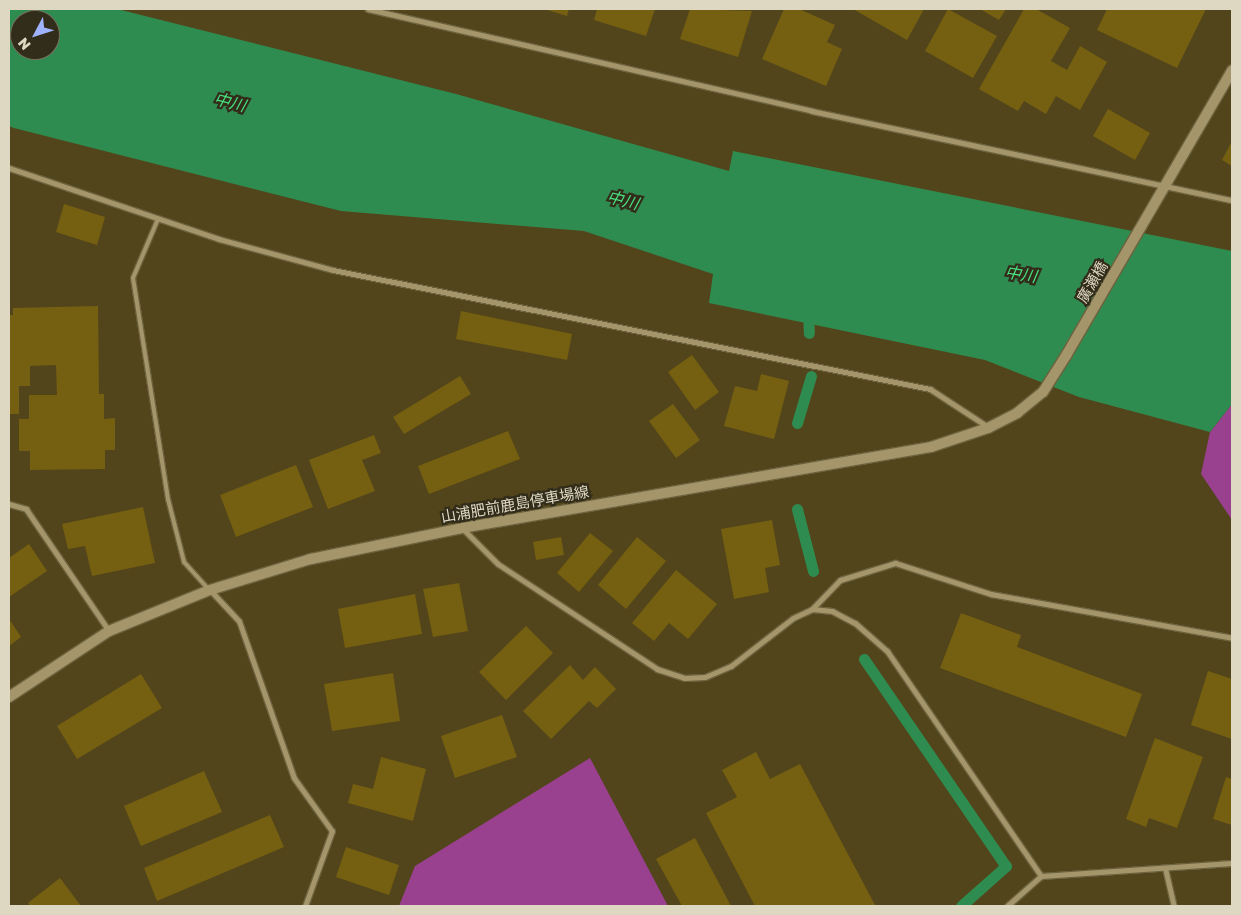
<!DOCTYPE html>
<meta charset="utf-8">
<style>
body{margin:0}
#map{position:relative;width:1241px;height:915px;overflow:hidden;background:#52451b;font-family:"Golos Text","Noto Sans JP",sans-serif}
div>[style]{position:absolute}
.green>*{inset:0;background:#99408f}
.water>*{inset:0;background:#2f8c50}
.stream>*{height:11px;margin:-5.5px;padding:0 5.5px;transform-origin:5.5px;border-radius:5.5px;background:#2f8c50}
.building>*{inset:0;background:#755f10}
.roads{filter:drop-shadow(1px 0 #6c623e) drop-shadow(-1px 0 #6c623e) drop-shadow(0 1px #6c623e) drop-shadow(0 -1px #6c623e)}
.lane>*{height:4px;margin:-2px;padding:0 2px;transform-origin:2px;border-radius:2px;background:#a4966a}
.street>*{height:5px;margin:-2.5px;padding:0 2.5px;transform-origin:2.5px;border-radius:2.5px;background:#a4966a}
.secondary>*{height:10px;margin:-5px;padding:0 5px;transform-origin:5px;border-radius:5px;background:#a4966a}
span{translate:-50% -50%;white-space:nowrap;text-align:center;line-height:1.15;-webkit-text-stroke:4.5px #322c1a;paint-order:stroke}
.street-label{font-size:15px;color:#ded7c1}
.water-label{font-size:16px;color:#47e381;font-style:italic}
.frame{position:absolute;inset:0;border:10px solid #ded7c1;pointer-events:none}
.north{position:absolute;left:10px;top:10px;width:50px;height:50px;box-sizing:border-box;background:#322c1a;border:1px solid #77705d;border-radius:50%;rotate:230deg;font-size:14px;font-weight:700;line-height:20px;text-align:center;color:#ded7c1}
.north::after{content:'';display:block;margin:auto;width:18px;height:22px;background:#9fb3fd;clip-path:polygon(50% 0,100% 100%,50% 72%,0 100%)}
</style>
<div id="map">
<div class="green">
<div style="clip-path:polygon(1232px 404px,1232px 520px,1201px 474px,1210px 432px)"></div>
<div style="clip-path:polygon(590px 758px,668px 906px,399px 906px,415px 866px)"></div>
</div>
<div class="water">
<div style="clip-path:polygon(evenodd,9px 9px,117px 9px,456px 94px,729px 171px,733px 151px,1232px 251px,1232px 404px,1210px 432px,1079px 397px,985px 360px,709px 303px,713px 274px,584px 231px,341px 211px,14px 128px,9px 126px,9px 9px,20px 20px,50px 20px,50px 50px,20px 50px,20px 20px)"></div>
</div>
<div class="stream">
<div style="left:808px;top:309px;width:24px;rotate:88deg"></div>
<div style="left:797px;top:423px;width:49px;rotate:-73.4deg"></div>
<div style="left:797px;top:509px;width:64px;rotate:75.5deg"></div>
<div style="left:864px;top:659px;width:251px;rotate:55.6deg"></div>
<div style="left:1006px;top:866px;width:60px;rotate:138.4deg"></div>
</div>
<div class="building">
<div style="clip-path:polygon(544px 9px,569px 9px,567px 16px)"></div>
<div style="clip-path:polygon(597px 9px,655px 9px,646px 36px,594px 20px)"></div>
<div style="clip-path:polygon(690px 9px,752px 11px,738px 57px,680px 39px)"></div>
<div style="clip-path:polygon(784px 9px,799px 9px,835px 25px,827px 42px,842px 49px,826px 86px,762px 59px)"></div>
<div style="clip-path:polygon(853px 9px,924px 9px,907px 40px)"></div>
<div style="clip-path:polygon(948px 9px,997px 36px,973px 78px,925px 51px)"></div>
<div style="clip-path:polygon(980px 9px,1006px 9px,999px 20px)"></div>
<div style="clip-path:polygon(1024px 9px,1036px 9px,1070px 28px,1051px 61px,1067px 70px,1080px 46px,1107px 62px,1080px 110px,1056px 96px,1046px 114px,1024px 101px,1018px 111px,979px 89px)"></div>
<div style="clip-path:polygon(1107px 9px,1206px 9px,1177px 68px,1097px 30px)"></div>
<div style="clip-path:polygon(1108px 109px,1150px 133px,1135px 160px,1093px 136px)"></div>
<div style="clip-path:polygon(1232px 141px,1232px 166px,1222px 160px)"></div>
<div style="clip-path:polygon(64px 204px,105px 217px,97px 245px,56px 232px)"></div>
<div style="clip-path:polygon(98px 306px,99px 394px,104px 394px,104px 419px,115px 418px,115px 450px,105px 450px,105px 469px,30px 470px,30px 451px,19px 451px,19px 419px,29px 419px,29px 395px,57px 395px,56px 365px,30px 366px,30px 386px,19px 386px,19px 414px,9px 414px,9px 315px,13px 315px,13px 308px)"></div>
<div style="clip-path:polygon(461px 311px,572px 334px,567px 360px,456px 339px)"></div>
<div style="clip-path:polygon(692px 355px,719px 392px,695px 410px,668px 372px)"></div>
<div style="clip-path:polygon(761px 374px,789px 381px,774px 439px,724px 426px,735px 386px,757px 391px)"></div>
<div style="clip-path:polygon(460px 376px,471px 394px,404px 434px,393px 417px)"></div>
<div style="clip-path:polygon(673px 404px,700px 440px,676px 458px,649px 421px)"></div>
<div style="clip-path:polygon(508px 431px,520px 459px,429px 494px,418px 466px)"></div>
<div style="clip-path:polygon(374px 435px,381px 453px,362px 460px,375px 491px,328px 509px,309px 460px)"></div>
<div style="clip-path:polygon(296px 465px,313px 507px,236px 537px,220px 495px)"></div>
<div style="clip-path:polygon(143px 507px,155px 563px,92px 576px,85px 546px,68px 549px,62px 524px)"></div>
<div style="clip-path:polygon(772px 520px,780px 565px,765px 568px,769px 592px,734px 599px,721px 529px)"></div>
<div style="clip-path:polygon(590px 533px,613px 551px,579px 592px,557px 573px)"></div>
<div style="clip-path:polygon(561px 537px,564px 555px,536px 560px,533px 542px)"></div>
<div style="clip-path:polygon(637px 537px,666px 561px,626px 609px,598px 585px)"></div>
<div style="clip-path:polygon(29px 544px,47px 571px,9px 597px,9px 558px)"></div>
<div style="clip-path:polygon(676px 570px,717px 604px,688px 639px,669px 623px,654px 641px,632px 623px)"></div>
<div style="clip-path:polygon(459px 583px,468px 631px,433px 637px,423px 589px)"></div>
<div style="clip-path:polygon(415px 594px,422px 634px,345px 648px,338px 609px)"></div>
<div style="clip-path:polygon(961px 613px,1021px 635px,1017px 647px,1142px 694px,1126px 737px,940px 668px)"></div>
<div style="clip-path:polygon(9px 619px,21px 637px,9px 646px)"></div>
<div style="clip-path:polygon(526px 626px,553px 653px,506px 700px,479px 672px)"></div>
<div style="clip-path:polygon(570px 665px,583px 680px,595px 667px,616px 689px,597px 708px,589px 701px,551px 739px,523px 711px)"></div>
<div style="clip-path:polygon(1208px 671px,1232px 679px,1232px 739px,1191px 725px)"></div>
<div style="clip-path:polygon(393px 673px,400px 721px,332px 731px,324px 684px)"></div>
<div style="clip-path:polygon(141px 674px,162px 708px,77px 759px,57px 726px)"></div>
<div style="clip-path:polygon(502px 715px,517px 757px,455px 778px,441px 736px)"></div>
<div style="clip-path:polygon(1155px 738px,1203px 757px,1177px 828px,1149px 818px,1146px 827px,1126px 819px)"></div>
<div style="clip-path:polygon(756px 752px,770px 779px,800px 764px,875px 905px,755px 906px,706px 813px,737px 797px,722px 770px)"></div>
<div style="clip-path:polygon(381px 757px,426px 769px,413px 821px,348px 803px,353px 784px,373px 789px)"></div>
<div style="clip-path:polygon(204px 771px,222px 812px,141px 846px,124px 806px)"></div>
<div style="clip-path:polygon(1226px 777px,1232px 779px,1232px 825px,1213px 819px)"></div>
<div style="clip-path:polygon(270px 815px,284px 847px,157px 901px,144px 868px)"></div>
<div style="clip-path:polygon(695px 838px,731px 906px,682px 906px,656px 859px)"></div>
<div style="clip-path:polygon(346px 847px,399px 865px,389px 895px,336px 877px)"></div>
<div style="clip-path:polygon(60px 878px,81px 906px,30px 906px,28px 903px)"></div>
</div>
<div class="roads">
<div class="lane">
<div style="left:158px;top:219px;width:64px;rotate:113deg"></div>
<div style="left:133px;top:278px;width:224px;rotate:81deg"></div>
<div style="left:168px;top:499px;width:65px;rotate:75.7deg"></div>
<div style="left:184px;top:562px;width:36px;rotate:48deg"></div>
</div>
<div class="street">
<div style="left:368px;top:9px;width:456px;rotate:12.9deg"></div>
<div style="left:812px;top:111px;width:429px;rotate:12deg"></div>
<div style="left:9px;top:168px;width:222px;rotate:18.7deg"></div>
<div style="left:219px;top:239px;width:118px;rotate:15.2deg"></div>
<div style="left:333px;top:270px;width:609px;rotate:11.27deg"></div>
<div style="left:930px;top:389px;width:69px;rotate:33.2deg"></div>
<div style="left:9px;top:504px;width:18px;rotate:16deg"></div>
<div style="left:26px;top:509px;width:148px;rotate:55.8deg"></div>
<div style="left:463px;top:529px;width:49px;rotate:45deg"></div>
<div style="left:498px;top:564px;width:191px;rotate:33.4deg"></div>
<div style="left:657px;top:669px;width:28px;rotate:18deg"></div>
<div style="left:684px;top:678px;width:21px;rotate:-3deg"></div>
<div style="left:705px;top:677px;width:28px;rotate:-23deg"></div>
<div style="left:731px;top:666px;width:78px;rotate:-37.7deg"></div>
<div style="left:793px;top:618px;width:21px;rotate:-25deg"></div>
<div style="left:812px;top:609px;width:40px;rotate:-46deg"></div>
<div style="left:840px;top:580px;width:58px;rotate:-17.2deg"></div>
<div style="left:895px;top:563px;width:101px;rotate:17.9deg"></div>
<div style="left:991px;top:594px;width:245px;rotate:10.3deg"></div>
<div style="left:210px;top:590px;width:42px;rotate:46.9deg"></div>
<div style="left:239px;top:621px;width:166px;rotate:70.7deg"></div>
<div style="left:294px;top:778px;width:65px;rotate:54.4deg"></div>
<div style="left:332px;top:831px;width:80px;rotate:109.8deg"></div>
<div style="left:812px;top:609px;width:20px;rotate:6deg"></div>
<div style="left:832px;top:611px;width:26px;rotate:28deg"></div>
<div style="left:855px;top:623px;width:43px;rotate:41.2deg"></div>
<div style="left:887px;top:651px;width:273px;rotate:55.6deg"></div>
<div style="left:1165px;top:868px;width:39px;rotate:77deg"></div>
<div style="left:1007px;top:906px;width:45px;rotate:-41.4deg"></div>
<div style="left:1041px;top:876px;width:191px;rotate:-3.9deg"></div>
</div>
<div class="secondary">
<div style="left:9px;top:697px;width:120px;rotate:-33.4deg"></div>
<div style="left:109px;top:631px;width:109px;rotate:-22.1deg"></div>
<div style="left:210px;top:590px;width:106px;rotate:-17.1deg"></div>
<div style="left:311px;top:559px;width:154px;rotate:-11.6deg"></div>
<div style="left:462px;top:528px;width:476px;rotate:-9.8deg"></div>
<div style="left:931px;top:447px;width:60px;rotate:-18.4deg"></div>
<div style="left:988px;top:428px;width:33px;rotate:-27deg"></div>
<div style="left:1017px;top:413px;width:33px;rotate:-39deg"></div>
<div style="left:1043px;top:392px;width:45px;rotate:-57.7deg"></div>
<div style="left:1067px;top:354px;width:328px;rotate:-59.8deg"></div>
</div>
</div>
<div class="street-label">
<span style="left:1092px;top:282px;rotate:-60deg">廣瀬橋</span>
<span style="left:515px;top:504px;rotate:-10deg">山浦肥前鹿島停車場線</span>
</div>
<div class="water-label">
<span style="left:230px;top:102px;rotate:14deg">中川</span>
<span style="left:623px;top:200px;rotate:14deg">中川</span>
<span style="left:1021px;top:274px;rotate:9deg">中川</span>
</div>
<div class="frame"></div>
<div class="north">N</div>
</div>
